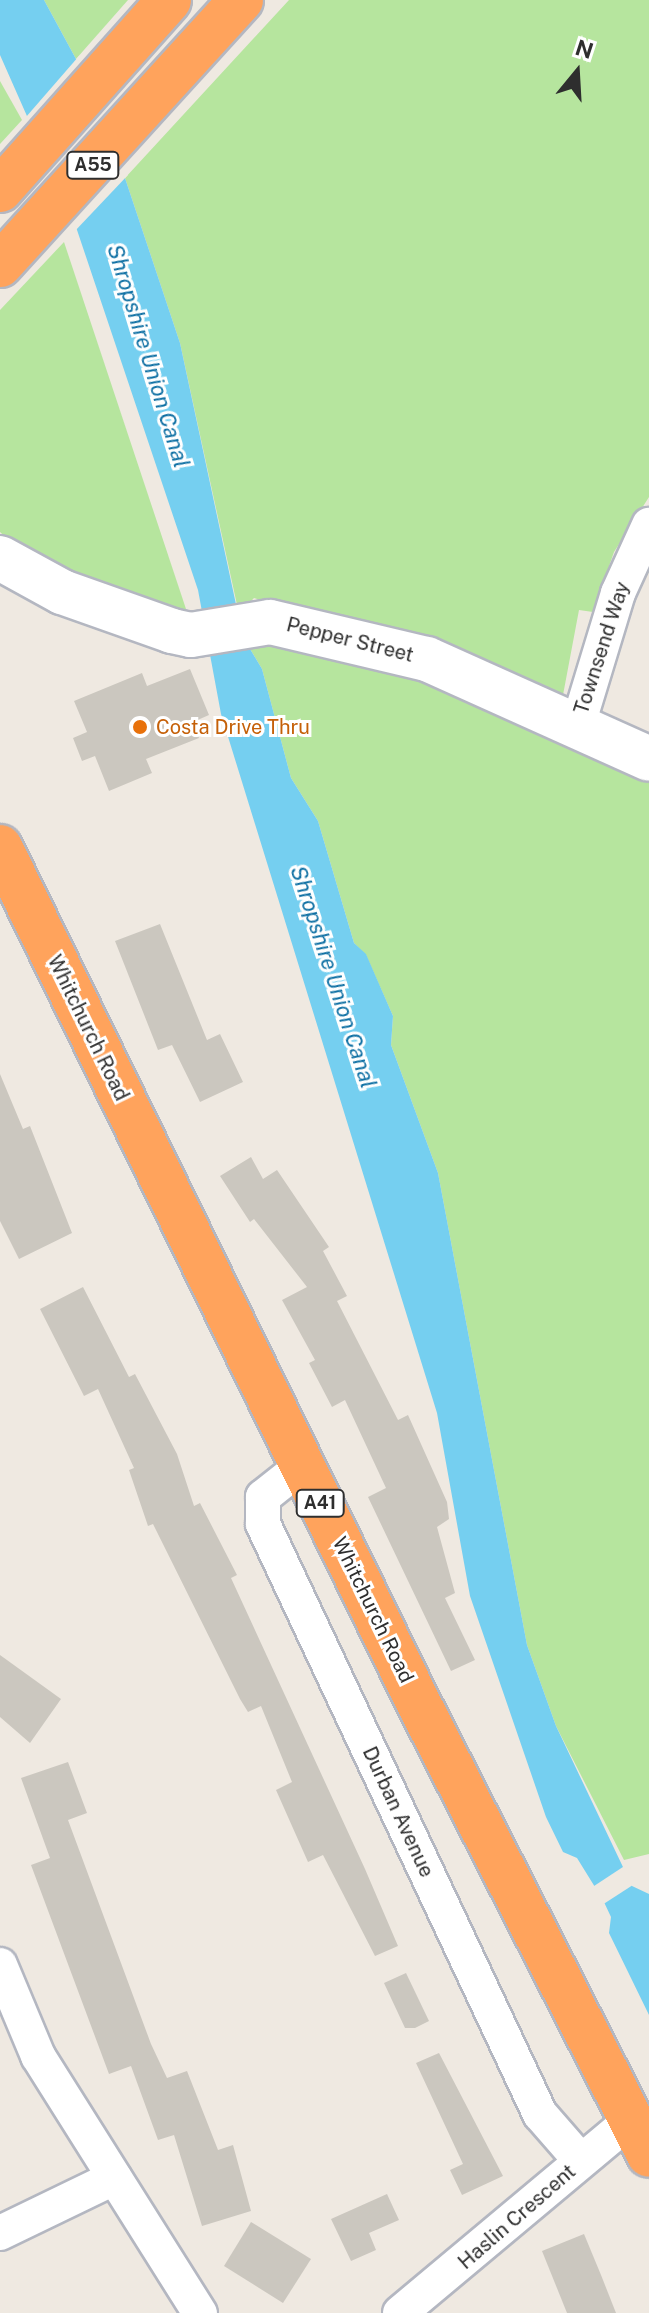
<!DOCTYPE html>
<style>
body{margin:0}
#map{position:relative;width:649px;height:2313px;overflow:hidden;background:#efe9e1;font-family:"Public Sans",sans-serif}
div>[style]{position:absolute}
.green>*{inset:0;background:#b6e59e}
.water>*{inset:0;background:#75cff0}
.pier>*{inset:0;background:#efe9e1}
.building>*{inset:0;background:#cbc7bf}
.roads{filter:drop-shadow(2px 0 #b4b7c1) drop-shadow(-2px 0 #b4b7c1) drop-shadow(0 2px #b4b7c1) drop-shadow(0 -2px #b4b7c1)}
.street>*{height:34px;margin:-17px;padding:0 17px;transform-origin:17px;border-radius:17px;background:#fff}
.secondary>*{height:44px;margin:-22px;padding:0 22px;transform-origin:22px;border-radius:22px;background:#fff}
.highway>*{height:44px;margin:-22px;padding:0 22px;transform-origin:22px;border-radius:22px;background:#ffa35c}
.dots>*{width:22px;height:22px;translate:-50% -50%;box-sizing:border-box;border:4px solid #fff;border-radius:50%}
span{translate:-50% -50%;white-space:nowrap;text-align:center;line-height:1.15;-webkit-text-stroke:6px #fff;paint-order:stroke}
.shield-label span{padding:2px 6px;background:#fff;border:2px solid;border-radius:6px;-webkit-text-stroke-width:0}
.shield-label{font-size:18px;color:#2e2e2e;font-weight:700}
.street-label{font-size:20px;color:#2e2e2e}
.food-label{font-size:20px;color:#c56008}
.left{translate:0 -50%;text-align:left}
.water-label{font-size:22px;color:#0d6fa3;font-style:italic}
.north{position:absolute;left:537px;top:32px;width:80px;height:80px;-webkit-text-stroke:6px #fff;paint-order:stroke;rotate:18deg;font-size:22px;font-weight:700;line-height:32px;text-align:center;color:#2e2e2e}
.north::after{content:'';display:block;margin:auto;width:28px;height:36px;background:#2e2e2e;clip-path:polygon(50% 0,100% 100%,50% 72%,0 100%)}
</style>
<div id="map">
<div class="green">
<div style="clip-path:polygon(44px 0,128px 0,76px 59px)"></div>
<div style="clip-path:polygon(289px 0,649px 0,649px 497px,614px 552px,593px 612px,579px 610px,563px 695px,254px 598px,239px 614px,180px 343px,125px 178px)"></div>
<div style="clip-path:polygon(0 81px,22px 120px,0 144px)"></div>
<div style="clip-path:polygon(64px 242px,190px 621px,29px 559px,0 532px,0 310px)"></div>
<div style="clip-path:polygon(243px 637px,447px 687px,649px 778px,649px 1854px,624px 1860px,556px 1726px,527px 1645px,438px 1173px,391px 1045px,393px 1016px,366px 955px,354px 943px,318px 821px,291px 778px,262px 669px)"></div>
</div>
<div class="water">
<div style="clip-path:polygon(0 0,44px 0,76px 59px,125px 178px,180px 343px,243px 637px,262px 669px,291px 778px,318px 821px,354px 943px,366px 954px,393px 1016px,391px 1045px,438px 1173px,527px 1645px,556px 1726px,632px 1886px,649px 1894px,649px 2015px,609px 1933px,611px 1917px,603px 1900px,577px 1858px,563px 1852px,546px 1817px,470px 1596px,437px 1413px,221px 714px,198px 590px,76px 227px,0 55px)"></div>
</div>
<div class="pier">
<div style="clip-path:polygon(79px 56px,128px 175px,74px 232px,26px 117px)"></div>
<div style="clip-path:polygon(629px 1863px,636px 1883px,602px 1905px,591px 1888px)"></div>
</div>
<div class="building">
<div style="clip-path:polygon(190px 669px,209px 715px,193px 722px,199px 738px,146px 759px,152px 773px,109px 791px,95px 756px,82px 761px,73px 738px,87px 732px,74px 701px,142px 673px,147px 686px)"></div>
<div style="clip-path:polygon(160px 924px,207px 1040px,220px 1034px,243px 1082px,200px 1102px,172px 1045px,158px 1050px,115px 941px)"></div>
<div style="clip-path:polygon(0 1074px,23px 1129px,30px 1126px,72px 1233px,19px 1259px,0 1221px)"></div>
<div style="clip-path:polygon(251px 1157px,263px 1179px,277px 1170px,329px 1247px,323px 1251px,347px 1296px,337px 1301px,398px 1420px,408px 1415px,447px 1502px,449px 1519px,437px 1527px,455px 1593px,445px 1598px,475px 1660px,451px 1671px,368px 1497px,386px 1488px,345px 1400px,332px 1407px,309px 1363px,315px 1360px,282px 1300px,307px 1287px,254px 1219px,250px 1222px,220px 1176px)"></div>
<div style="clip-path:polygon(83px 1287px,129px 1377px,135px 1374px,177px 1454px,194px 1506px,200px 1503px,237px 1575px,231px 1578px,365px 1869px,398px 1946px,375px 1956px,323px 1855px,308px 1862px,276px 1790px,292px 1782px,261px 1706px,248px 1712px,240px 1699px,153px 1524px,148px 1526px,129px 1470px,134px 1468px,98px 1389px,84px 1396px,40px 1309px)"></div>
<div style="clip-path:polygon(0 1655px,61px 1699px,30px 1743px,0 1717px)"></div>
<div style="clip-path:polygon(68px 1762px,87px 1813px,68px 1820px,151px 2044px,167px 2078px,187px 2071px,218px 2150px,233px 2145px,251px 2211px,202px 2226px,174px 2135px,158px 2140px,131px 2066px,109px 2074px,31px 1865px,50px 1858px,21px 1778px)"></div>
<div style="clip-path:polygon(406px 1973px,429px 2021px,415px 2028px,405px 2028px,384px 1983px)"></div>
<div style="clip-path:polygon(439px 2053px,503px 2176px,462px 2195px,450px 2170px,463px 2164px,416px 2063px)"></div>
<div style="clip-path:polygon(387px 2194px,399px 2220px,369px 2233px,376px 2250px,351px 2261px,331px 2219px)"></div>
<div style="clip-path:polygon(251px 2222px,311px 2259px,283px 2303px,224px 2266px)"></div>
<div style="clip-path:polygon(584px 2234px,601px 2275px,616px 2313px,567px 2313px,542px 2251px)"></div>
</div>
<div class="roads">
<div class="street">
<div style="left:577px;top:728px;width:141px;rotate:-73.1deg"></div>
<div style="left:618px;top:593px;width:75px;rotate:-65.5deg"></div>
<div style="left:302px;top:1466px;width:50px;rotate:141.5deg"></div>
<div style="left:263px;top:1497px;width:27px;rotate:90deg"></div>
<div style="left:263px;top:1524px;width:652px;rotate:64.85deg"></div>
<div style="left:540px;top:2114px;width:62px;rotate:48.9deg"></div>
<div style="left:0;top:1965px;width:99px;rotate:67.3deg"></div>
<div style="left:38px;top:2056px;width:304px;rotate:57.8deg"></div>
<div style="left:0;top:2233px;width:127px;rotate:-25.8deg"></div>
<div style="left:400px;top:2313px;width:302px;rotate:-39.9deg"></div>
</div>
<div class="secondary">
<div style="left:0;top:558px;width:71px;rotate:28.7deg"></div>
<div style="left:62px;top:592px;width:117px;rotate:19.5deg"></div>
<div style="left:172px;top:631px;width:19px;rotate:12deg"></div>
<div style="left:191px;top:635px;width:80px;rotate:-9.3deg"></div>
<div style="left:270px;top:622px;width:161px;rotate:13.3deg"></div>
<div style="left:427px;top:659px;width:243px;rotate:24.2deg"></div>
</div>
<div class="highway">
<div style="left:0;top:190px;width:254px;rotate:-48.3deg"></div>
<div style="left:0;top:265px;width:358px;rotate:-47.7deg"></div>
<div style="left:0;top:847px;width:943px;rotate:63.95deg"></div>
<div style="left:414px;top:1694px;width:517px;rotate:62.99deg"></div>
</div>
</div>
<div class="dots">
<div style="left:140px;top:727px;background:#e8710a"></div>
</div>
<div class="shield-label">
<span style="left:93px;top:165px">A55</span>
<span style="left:320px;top:1503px">A41</span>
</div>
<div class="street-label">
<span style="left:350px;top:640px;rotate:14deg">Pepper Street</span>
<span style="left:602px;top:648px;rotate:-72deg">Townsend Way</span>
<span style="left:88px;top:1028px;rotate:64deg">Whitchurch Road</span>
<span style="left:373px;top:1610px;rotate:64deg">Whitchurch Road</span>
<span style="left:398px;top:1812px;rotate:65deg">Durban Avenue</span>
<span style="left:517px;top:2217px;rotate:-41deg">Haslin Crescent</span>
</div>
<div class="food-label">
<span class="left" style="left:156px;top:727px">Costa Drive Thru</span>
</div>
<div class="water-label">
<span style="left:148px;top:356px;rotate:73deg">Shropshire Union Canal</span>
<span style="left:333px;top:977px;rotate:72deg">Shropshire Union Canal</span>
</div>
<div class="north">N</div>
</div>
